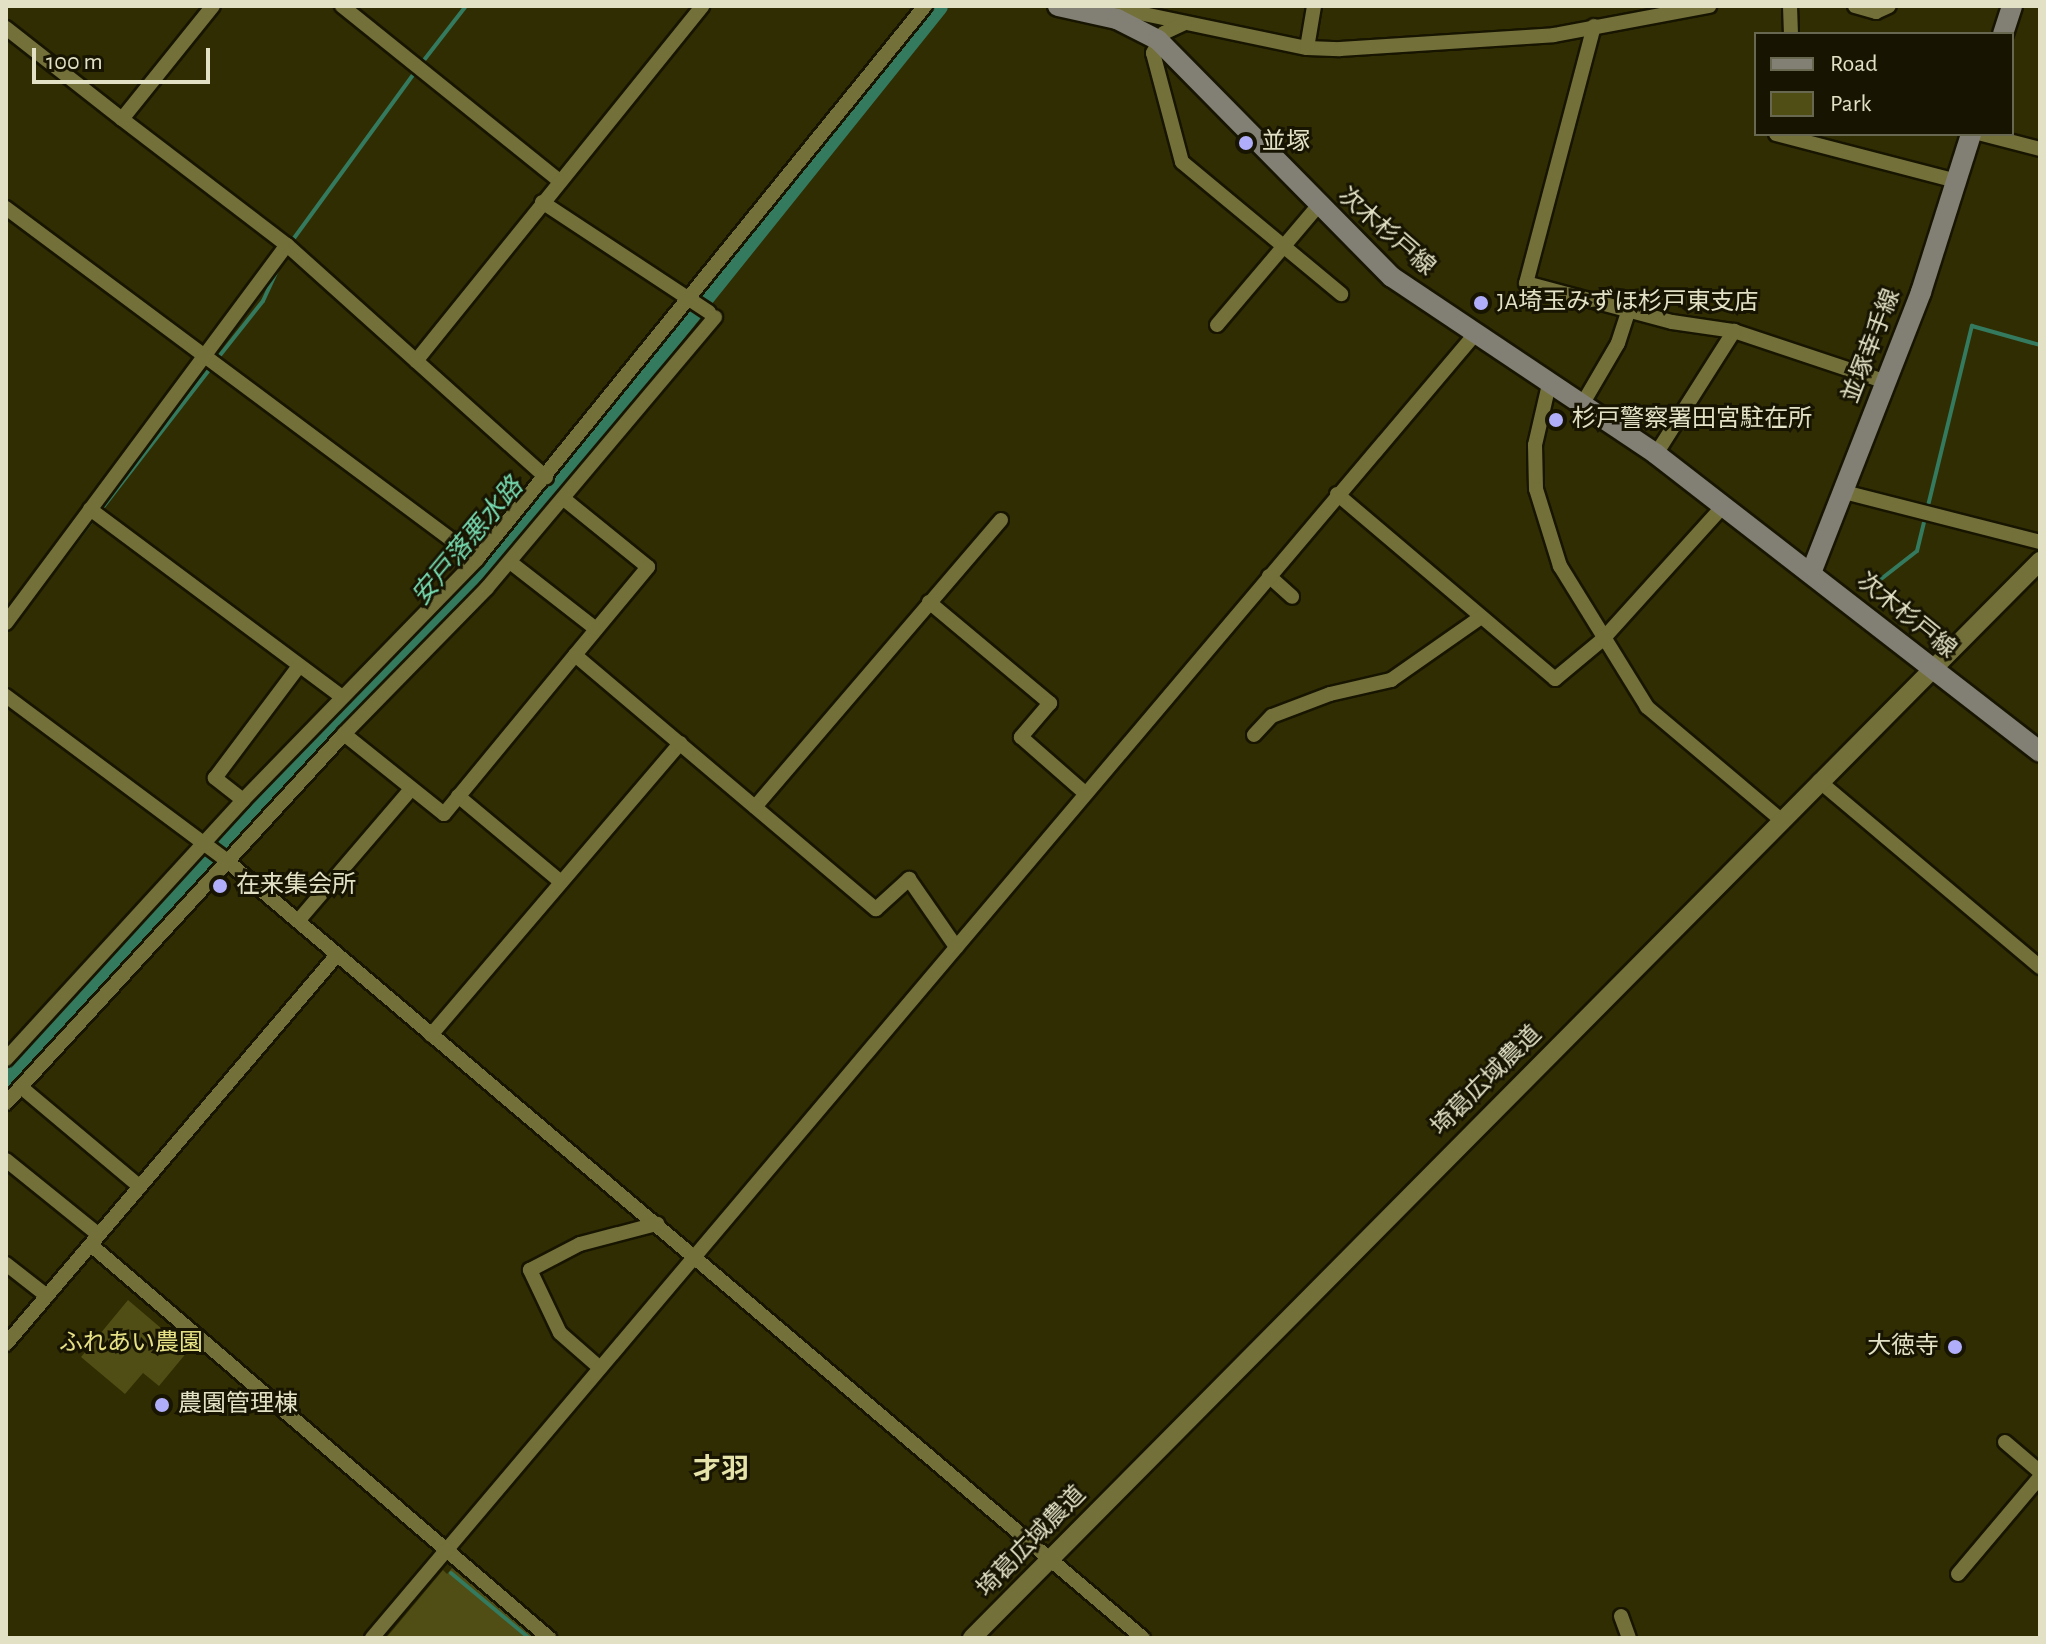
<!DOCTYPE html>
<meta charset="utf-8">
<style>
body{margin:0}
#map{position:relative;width:2046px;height:1644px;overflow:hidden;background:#302d03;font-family:"Alegreya Sans","Noto Sans JP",sans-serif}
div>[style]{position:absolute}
.green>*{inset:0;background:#504d15}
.stream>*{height:4px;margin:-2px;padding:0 2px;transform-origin:2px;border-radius:2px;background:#347a5f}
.river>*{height:22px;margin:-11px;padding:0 11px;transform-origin:11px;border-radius:11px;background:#347a5f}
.roads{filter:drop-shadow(2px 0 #171500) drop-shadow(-2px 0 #171500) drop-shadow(0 2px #171500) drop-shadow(0 -2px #171500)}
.minor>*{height:14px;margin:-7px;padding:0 7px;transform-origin:7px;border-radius:7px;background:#73703a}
.tertiary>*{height:18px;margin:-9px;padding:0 9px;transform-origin:9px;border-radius:9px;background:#73703a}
.secondary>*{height:20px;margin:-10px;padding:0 10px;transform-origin:10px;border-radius:10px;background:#827f75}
.dots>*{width:22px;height:22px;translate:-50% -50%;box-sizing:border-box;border:4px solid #171502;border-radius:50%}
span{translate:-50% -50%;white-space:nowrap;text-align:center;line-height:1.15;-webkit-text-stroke:6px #171502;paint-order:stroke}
.poi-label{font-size:24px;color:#e2e1c5}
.left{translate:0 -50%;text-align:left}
.right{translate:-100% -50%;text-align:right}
.street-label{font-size:24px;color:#e2e1c5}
.park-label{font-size:24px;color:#e7e186}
.water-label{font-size:26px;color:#77ddb3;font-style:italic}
.quarter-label{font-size:28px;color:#e6e3aa;font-weight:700}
.frame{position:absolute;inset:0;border:8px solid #e2e1c5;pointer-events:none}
.legend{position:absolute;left:1754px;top:32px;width:260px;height:104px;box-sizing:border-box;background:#171502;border:2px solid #686750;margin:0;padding:10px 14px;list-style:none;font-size:24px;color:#e2e1c5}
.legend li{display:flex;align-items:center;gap:16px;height:40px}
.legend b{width:40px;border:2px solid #686750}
.scale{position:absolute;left:32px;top:48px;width:178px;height:36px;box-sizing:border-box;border:4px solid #e2e1c5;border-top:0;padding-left:10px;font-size:24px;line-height:28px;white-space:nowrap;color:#e2e1c5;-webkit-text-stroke:6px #171502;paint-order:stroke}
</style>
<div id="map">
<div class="green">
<div style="clip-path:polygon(128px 1300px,188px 1351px,159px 1386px,143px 1373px,125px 1394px,81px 1357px)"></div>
<div style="clip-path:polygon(452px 1568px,536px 1638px,386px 1638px,443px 1570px,447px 1574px)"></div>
</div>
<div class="stream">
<div style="left:421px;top:64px;width:73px;rotate:-52.2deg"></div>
<div style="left:289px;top:245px;width:215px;rotate:-53.9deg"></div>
<div style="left:217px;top:359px;width:74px;rotate:-51.6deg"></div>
<div style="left:263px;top:301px;width:41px;rotate:-65.3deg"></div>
<div style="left:100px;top:511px;width:183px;rotate:-52.3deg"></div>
<div style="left:1867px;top:590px;width:63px;rotate:-38deg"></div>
<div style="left:1917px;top:551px;width:232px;rotate:-76.3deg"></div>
<div style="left:1972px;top:326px;width:71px;rotate:15.6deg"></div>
<div style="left:37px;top:593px;width:94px;rotate:-52.8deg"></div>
<div style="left:451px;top:1573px;width:102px;rotate:39.8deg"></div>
</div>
<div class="river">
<div style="left:6px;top:1083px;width:671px;rotate:-46.81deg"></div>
<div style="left:465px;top:594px;width:754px;rotate:-51.25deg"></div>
</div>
<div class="roads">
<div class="minor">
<div style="left:342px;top:6px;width:280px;rotate:38.8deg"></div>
<div style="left:1790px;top:6px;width:28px;rotate:88deg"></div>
<div style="left:1855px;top:6px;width:22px;rotate:16deg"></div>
<div style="left:1876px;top:12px;width:14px;rotate:-25deg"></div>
<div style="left:1120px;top:9px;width:191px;rotate:11.8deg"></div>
<div style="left:1307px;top:48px;width:33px;rotate:2deg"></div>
<div style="left:1340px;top:49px;width:214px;rotate:-3.7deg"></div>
<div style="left:1554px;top:35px;width:158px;rotate:-10.6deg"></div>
<div style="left:1185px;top:23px;width:23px;rotate:155deg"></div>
<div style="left:1164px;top:33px;width:23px;rotate:119deg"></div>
<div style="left:1153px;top:53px;width:113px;rotate:75.1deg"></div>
<div style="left:1182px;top:162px;width:207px;rotate:39.7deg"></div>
<div style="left:1594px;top:26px;width:266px;rotate:104.8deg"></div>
<div style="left:1526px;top:283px;width:151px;rotate:15deg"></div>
<div style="left:1672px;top:322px;width:63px;rotate:8.3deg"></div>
<div style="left:1734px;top:331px;width:160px;rotate:18.5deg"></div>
<div style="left:6px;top:28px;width:147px;rotate:38.1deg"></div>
<div style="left:122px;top:119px;width:145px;rotate:-51.2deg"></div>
<div style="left:1307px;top:48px;width:43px;rotate:-80.5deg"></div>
<div style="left:122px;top:119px;width:208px;rotate:37.4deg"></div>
<div style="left:287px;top:245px;width:348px;rotate:41.9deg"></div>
<div style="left:1776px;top:134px;width:186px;rotate:14.6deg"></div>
<div style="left:1982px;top:134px;width:60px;rotate:14.5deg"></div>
<div style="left:542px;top:202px;width:200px;rotate:33.4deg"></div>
<div style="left:6px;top:208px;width:587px;rotate:36.69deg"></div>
<div style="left:1217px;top:325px;width:156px;rotate:-49.7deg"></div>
<div style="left:416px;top:361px;width:456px;rotate:-51.1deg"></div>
<div style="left:1550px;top:380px;width:67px;rotate:103deg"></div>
<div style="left:1535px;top:445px;width:44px;rotate:88.7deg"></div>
<div style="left:1536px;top:489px;width:81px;rotate:72.7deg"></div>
<div style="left:1560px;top:566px;width:166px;rotate:58.3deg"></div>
<div style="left:1647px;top:707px;width:175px;rotate:40.1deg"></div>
<div style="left:1583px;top:403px;width:69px;rotate:-59.7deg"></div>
<div style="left:1618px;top:343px;width:33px;rotate:-72deg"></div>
<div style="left:1656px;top:454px;width:146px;rotate:-57.6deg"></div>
<div style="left:1844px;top:492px;width:202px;rotate:14.3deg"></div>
<div style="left:1337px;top:494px;width:286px;rotate:40.3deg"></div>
<div style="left:1555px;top:679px;width:62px;rotate:-39.8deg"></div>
<div style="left:1603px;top:639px;width:179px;rotate:-47.9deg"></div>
<div style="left:564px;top:499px;width:108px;rotate:39deg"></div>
<div style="left:648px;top:567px;width:114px;rotate:129.7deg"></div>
<div style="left:90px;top:509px;width:313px;rotate:36.7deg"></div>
<div style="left:510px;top:562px;width:109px;rotate:37.9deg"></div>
<div style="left:1269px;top:576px;width:31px;rotate:42deg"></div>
<div style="left:929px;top:602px;width:158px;rotate:39.9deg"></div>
<div style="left:1050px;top:703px;width:45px;rotate:130.5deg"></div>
<div style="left:1021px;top:737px;width:86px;rotate:41.2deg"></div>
<div style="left:6px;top:623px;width:471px;rotate:-53.4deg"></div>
<div style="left:6px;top:696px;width:276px;rotate:36.7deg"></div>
<div style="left:227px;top:861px;width:1201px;rotate:40.31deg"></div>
<div style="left:344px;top:734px;width:204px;rotate:-45.6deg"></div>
<div style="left:487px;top:588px;width:354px;rotate:-49.9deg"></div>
<div style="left:1254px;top:735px;width:26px;rotate:-47deg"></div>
<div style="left:1272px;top:716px;width:62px;rotate:-20.8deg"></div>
<div style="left:1330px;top:694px;width:63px;rotate:-12.9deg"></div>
<div style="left:1391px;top:680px;width:110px;rotate:-35deg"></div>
<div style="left:1819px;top:781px;width:289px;rotate:40.1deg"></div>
<div style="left:458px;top:796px;width:134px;rotate:39.9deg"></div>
<div style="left:243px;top:800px;width:36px;rotate:-142deg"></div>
<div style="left:215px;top:778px;width:140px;rotate:-53.1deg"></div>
<div style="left:755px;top:807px;width:378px;rotate:-49.4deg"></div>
<div style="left:298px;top:921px;width:174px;rotate:-49.4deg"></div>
<div style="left:431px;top:1035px;width:384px;rotate:-49.5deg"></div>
<div style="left:6px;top:1059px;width:351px;rotate:-47.5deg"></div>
<div style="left:243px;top:800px;width:336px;rotate:-45.8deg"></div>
<div style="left:477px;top:559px;width:712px;rotate:-50.99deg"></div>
<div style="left:21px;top:1087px;width:155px;rotate:40deg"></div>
<div style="left:6px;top:1103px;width:500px;rotate:-47.51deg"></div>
<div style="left:344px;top:734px;width:128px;rotate:38.7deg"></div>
<div style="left:444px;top:814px;width:206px;rotate:-50.5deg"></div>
<div style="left:575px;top:655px;width:394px;rotate:40.2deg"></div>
<div style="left:876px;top:909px;width:45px;rotate:-42.3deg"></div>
<div style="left:909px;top:879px;width:83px;rotate:55.3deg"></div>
<div style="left:6px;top:1160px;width:119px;rotate:38.9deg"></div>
<div style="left:91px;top:1245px;width:604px;rotate:40.63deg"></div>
<div style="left:6px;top:1264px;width:52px;rotate:38deg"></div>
<div style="left:6px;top:1344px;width:511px;rotate:-49.61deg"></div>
<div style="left:600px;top:1368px;width:53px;rotate:-138.8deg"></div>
<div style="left:560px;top:1333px;width:70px;rotate:-115.5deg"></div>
<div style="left:530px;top:1270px;width:56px;rotate:-27.5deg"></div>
<div style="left:580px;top:1244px;width:80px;rotate:-14.6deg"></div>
<div style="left:2005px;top:1442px;width:46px;rotate:40.6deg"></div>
<div style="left:1958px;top:1574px;width:127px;rotate:-49.8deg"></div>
<div style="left:1621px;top:1616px;width:23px;rotate:70deg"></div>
<div style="left:372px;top:1638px;width:1709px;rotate:-49.77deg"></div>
</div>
<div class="tertiary">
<div style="left:972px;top:1638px;width:1517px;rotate:-45.24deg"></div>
</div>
<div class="secondary">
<div style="left:1058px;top:6px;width:60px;rotate:12.4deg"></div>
<div style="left:1117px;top:19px;width:46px;rotate:27.1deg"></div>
<div style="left:1158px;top:40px;width:333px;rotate:45.4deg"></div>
<div style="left:1392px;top:277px;width:318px;rotate:33.8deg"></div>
<div style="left:1656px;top:454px;width:486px;rotate:37.8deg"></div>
<div style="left:2003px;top:34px;width:29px;rotate:-72deg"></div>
<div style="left:1811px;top:573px;width:302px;rotate:-68.6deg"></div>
<div style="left:1921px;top:292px;width:166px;rotate:-72.4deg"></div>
</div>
</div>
<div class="dots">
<div style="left:1246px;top:143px;background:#b0aefa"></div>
<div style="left:1481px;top:303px;background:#b0aefa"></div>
<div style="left:1556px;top:420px;background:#b0aefa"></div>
<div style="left:220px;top:886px;background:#b0aefa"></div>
<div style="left:1955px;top:1347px;background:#b0aefa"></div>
<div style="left:162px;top:1405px;background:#b0aefa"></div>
</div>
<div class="poi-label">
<span class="left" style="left:1262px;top:143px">並塚</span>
<span class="left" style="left:1497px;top:303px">JA埼玉みずほ杉戸東支店</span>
<span class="left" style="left:1572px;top:420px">杉戸警察署田宮駐在所</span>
<span class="left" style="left:236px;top:886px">在来集会所</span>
<span class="right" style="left:1939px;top:1347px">大徳寺</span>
<span class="left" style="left:178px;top:1405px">農園管理棟</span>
</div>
<div class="street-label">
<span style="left:1386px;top:232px;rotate:41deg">次木杉戸線</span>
<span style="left:1872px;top:346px;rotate:-69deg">並塚幸手線</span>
<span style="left:1906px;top:616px;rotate:39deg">次木杉戸線</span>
<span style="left:1487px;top:1081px;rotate:-45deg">埼葛広域農道</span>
<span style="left:1032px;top:1542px;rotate:-46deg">埼葛広域農道</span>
</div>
<div class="park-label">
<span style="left:131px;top:1344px">ふれあい農園</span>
</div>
<div class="water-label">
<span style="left:468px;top:542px;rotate:-50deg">安戸落悪水路</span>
</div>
<div class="quarter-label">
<span style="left:721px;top:1470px">才羽</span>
</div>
<div class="frame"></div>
<ul class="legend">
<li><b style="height:10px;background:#827f75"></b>Road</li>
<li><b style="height:22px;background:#504d15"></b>Park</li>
</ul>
<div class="scale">100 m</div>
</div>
